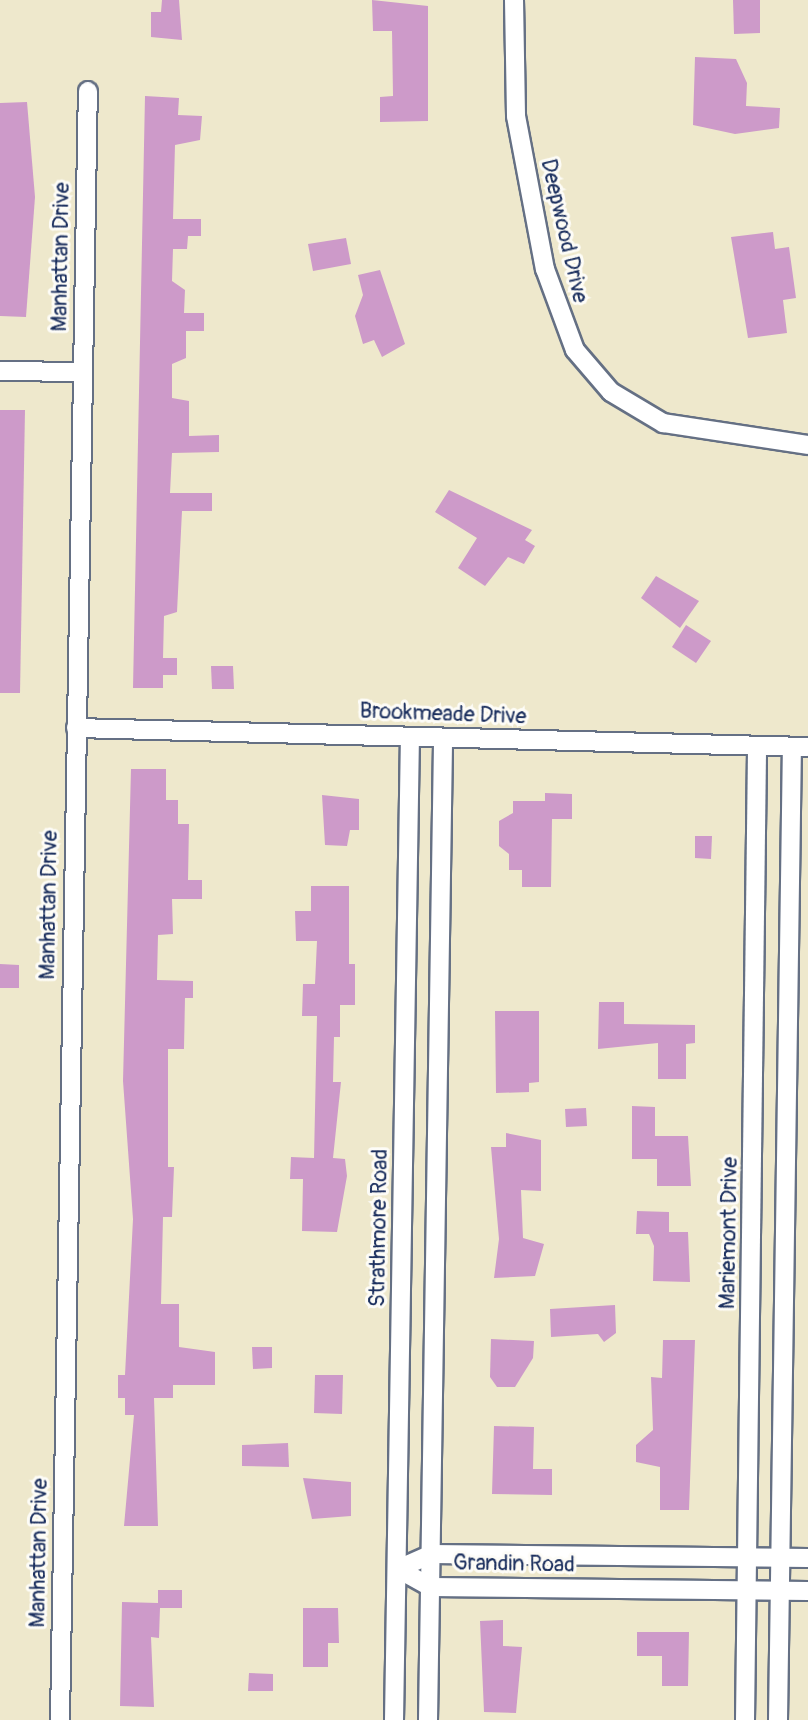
<!DOCTYPE html>
<style>
body{margin:0}
#map{position:relative;width:808px;height:1720px;overflow:hidden;background:#eee8cc;font-family:Pangolin,sans-serif}
div>[style]{position:absolute}
.building>*{inset:0;background:#cd9ac9}
.roads{filter:drop-shadow(2px 0 #657084) drop-shadow(-2px 0 #657084) drop-shadow(0 2px #657084) drop-shadow(0 -2px #657084)}
.minor>*{height:18px;margin:-9px;padding:0 9px;transform-origin:9px;border-radius:9px;background:#fff}
span{translate:-50% -50%;white-space:nowrap;text-align:center;line-height:1.15;-webkit-text-stroke:6px #fdfcf7;paint-order:stroke}
.street-label{font-size:22px;color:#1b2f5e}
</style>
<div id="map">
<div class="building">
<div style="clip-path:polygon(162px 0,179px 0,182px 40px,151px 37px,151px 12px,161px 12px)"></div>
<div style="clip-path:polygon(372px 0,428px 6px,428px 121px,380px 122px,380px 97px,393px 96px,392px 31px,373px 31px)"></div>
<div style="clip-path:polygon(733px 0,760px 0,760px 33px,734px 34px)"></div>
<div style="clip-path:polygon(695px 57px,736px 59px,747px 83px,746px 106px,780px 108px,779px 128px,735px 134px,693px 125px)"></div>
<div style="clip-path:polygon(145px 96px,179px 98px,178px 115px,202px 116px,200px 140px,175px 145px,173px 219px,201px 219px,201px 236px,188px 236px,187px 249px,173px 249px,172px 281px,185px 290px,184px 313px,204px 313px,204px 331px,186px 331px,186px 358px,172px 364px,172px 398px,189px 401px,189px 436px,219px 435px,219px 452px,172px 453px,170px 493px,212px 493px,212px 511px,182px 511px,177px 612px,164px 616px,163px 658px,177px 658px,177px 675px,163px 675px,163px 688px,133px 688px)"></div>
<div style="clip-path:polygon(27px 102px,35px 197px,26px 317px,0 316px,0 103px)"></div>
<div style="clip-path:polygon(773px 232px,775px 249px,789px 247px,796px 298px,783px 300px,787px 333px,748px 338px,731px 237px)"></div>
<div style="clip-path:polygon(346px 238px,351px 264px,313px 271px,308px 244px)"></div>
<div style="clip-path:polygon(380px 270px,405px 344px,382px 357px,374px 340px,363px 344px,355px 316px,363px 295px,358px 275px)"></div>
<div style="clip-path:polygon(0 410px,25px 410px,20px 693px,0 693px)"></div>
<div style="clip-path:polygon(449px 490px,532px 530px,525px 540px,535px 546px,524px 564px,508px 557px,485px 586px,458px 568px,477px 538px,435px 512px)"></div>
<div style="clip-path:polygon(656px 576px,699px 601px,680px 628px,641px 598px)"></div>
<div style="clip-path:polygon(686px 625px,711px 641px,696px 663px,672px 647px)"></div>
<div style="clip-path:polygon(211px 666px,233px 666px,234px 689px,212px 689px)"></div>
<div style="clip-path:polygon(131px 769px,166px 769px,166px 800px,178px 800px,178px 824px,189px 824px,188px 880px,202px 880px,202px 899px,172px 899px,173px 934px,158px 935px,157px 980px,193px 981px,193px 998px,185px 998px,184px 1049px,168px 1049px,168px 1167px,174px 1167px,172px 1217px,163px 1217px,161px 1304px,179px 1304px,179px 1347px,215px 1352px,215px 1385px,173px 1385px,173px 1398px,154px 1398px,158px 1526px,124px 1526px,134px 1415px,125px 1415px,125px 1398px,118px 1398px,118px 1375px,125px 1375px,133px 1219px,123px 1081px)"></div>
<div style="clip-path:polygon(545px 793px,572px 794px,572px 819px,552px 819px,551px 887px,522px 887px,522px 870px,509px 870px,509px 854px,499px 846px,499px 821px,513px 813px,513px 801px,545px 801px)"></div>
<div style="clip-path:polygon(322px 795px,359px 799px,359px 830px,350px 830px,347px 846px,325px 845px)"></div>
<div style="clip-path:polygon(695px 836px,712px 836px,711px 859px,695px 858px)"></div>
<div style="clip-path:polygon(311px 886px,349px 886px,349px 964px,355px 964px,355px 1005px,340px 1005px,340px 1037px,334px 1037px,333px 1082px,341px 1082px,333px 1158px,345px 1159px,347px 1176px,337px 1232px,302px 1231px,303px 1179px,290px 1179px,291px 1157px,314px 1158px,317px 1016px,302px 1016px,303px 984px,315px 984px,317px 941px,296px 941px,295px 911px,311px 911px)"></div>
<div style="clip-path:polygon(0 964px,19px 965px,19px 988px,0 988px)"></div>
<div style="clip-path:polygon(599px 1002px,624px 1002px,624px 1024px,695px 1025px,695px 1043px,686px 1044px,686px 1079px,658px 1079px,658px 1043px,598px 1049px)"></div>
<div style="clip-path:polygon(495px 1011px,539px 1011px,539px 1082px,529px 1083px,529px 1092px,496px 1093px)"></div>
<div style="clip-path:polygon(632px 1106px,655px 1107px,655px 1136px,688px 1136px,691px 1186px,657px 1186px,657px 1159px,632px 1159px)"></div>
<div style="clip-path:polygon(586px 1108px,587px 1126px,566px 1127px,565px 1109px)"></div>
<div style="clip-path:polygon(506px 1133px,541px 1140px,541px 1191px,521px 1190px,523px 1238px,544px 1244px,535px 1276px,494px 1278px,499px 1239px,491px 1147px,506px 1147px)"></div>
<div style="clip-path:polygon(637px 1211px,669px 1212px,669px 1232px,688px 1232px,690px 1282px,653px 1281px,654px 1246px,649px 1234px,636px 1234px)"></div>
<div style="clip-path:polygon(615px 1305px,616px 1333px,604px 1342px,598px 1334px,551px 1337px,550px 1309px)"></div>
<div style="clip-path:polygon(491px 1339px,534px 1341px,533px 1358px,515px 1387px,497px 1387px,490px 1377px)"></div>
<div style="clip-path:polygon(663px 1340px,695px 1340px,689px 1510px,660px 1510px,660px 1467px,636px 1462px,636px 1445px,653px 1430px,651px 1377px,662px 1378px)"></div>
<div style="clip-path:polygon(252px 1347px,272px 1347px,272px 1368px,253px 1369px)"></div>
<div style="clip-path:polygon(315px 1375px,343px 1375px,342px 1414px,314px 1413px)"></div>
<div style="clip-path:polygon(494px 1426px,534px 1427px,533px 1469px,552px 1469px,552px 1495px,492px 1494px)"></div>
<div style="clip-path:polygon(288px 1443px,289px 1467px,242px 1466px,242px 1445px)"></div>
<div style="clip-path:polygon(303px 1478px,351px 1482px,351px 1516px,312px 1519px)"></div>
<div style="clip-path:polygon(158px 1590px,182px 1590px,182px 1608px,160px 1608px,159px 1638px,151px 1637px,154px 1707px,120px 1706px,122px 1602px,158px 1603px)"></div>
<div style="clip-path:polygon(303px 1608px,338px 1608px,339px 1643px,328px 1643px,328px 1667px,303px 1667px)"></div>
<div style="clip-path:polygon(503px 1620px,503px 1646px,522px 1647px,516px 1713px,484px 1712px,480px 1621px)"></div>
<div style="clip-path:polygon(637px 1632px,689px 1632px,688px 1686px,662px 1686px,662px 1656px,637px 1656px)"></div>
<div style="clip-path:polygon(249px 1673px,273px 1674px,273px 1691px,248px 1691px)"></div>
</div>
<div class="roads">
<div class="minor">
<div style="left:514px;top:0;width:116px;rotate:89deg"></div>
<div style="left:516px;top:116px;width:156px;rotate:79.3deg"></div>
<div style="left:545px;top:269px;width:86px;rotate:69.7deg"></div>
<div style="left:575px;top:350px;width:55px;rotate:49.4deg"></div>
<div style="left:611px;top:392px;width:61px;rotate:30.8deg"></div>
<div style="left:663px;top:423px;width:147px;rotate:8.6deg"></div>
<div style="left:0;top:371px;width:83px;rotate:0.7deg"></div>
<div style="left:76px;top:728px;width:732px;rotate:1.49deg"></div>
<div style="left:398px;top:1569px;width:38px;rotate:29deg"></div>
<div style="left:431px;top:1587px;width:377px;rotate:0.6deg"></div>
<div style="left:398px;top:1569px;width:36px;rotate:-24deg"></div>
<div style="left:431px;top:1554px;width:377px;rotate:0.6deg"></div>
<div style="left:60px;top:1720px;width:1629px;rotate:-89.02deg"></div>
<div style="left:394px;top:1720px;width:983px;rotate:-89.07deg"></div>
<div style="left:428px;top:1720px;width:982px;rotate:-89.12deg"></div>
<div style="left:745px;top:1720px;width:974px;rotate:-89.29deg"></div>
<div style="left:778px;top:1720px;width:973px;rotate:-89.18deg"></div>
</div>
</div>
<div class="street-label">
<span style="left:564px;top:231px;rotate:77deg">Deepwood Drive</span>
<span style="left:61px;top:257px;rotate:-89deg">Manhattan Drive</span>
<span style="left:443px;top:714px;rotate:2deg">Brookmeade Drive</span>
<span style="left:49px;top:905px;rotate:-89deg">Manhattan Drive</span>
<span style="left:379px;top:1228px;rotate:-89deg">Strathmore Road</span>
<span style="left:729px;top:1233px;rotate:-89deg">Mariemont Drive</span>
<span style="left:39px;top:1553px;rotate:-89deg">Manhattan Drive</span>
<span style="left:514px;top:1564px;rotate:1deg">Grandin Road</span>
</div>
</div>
